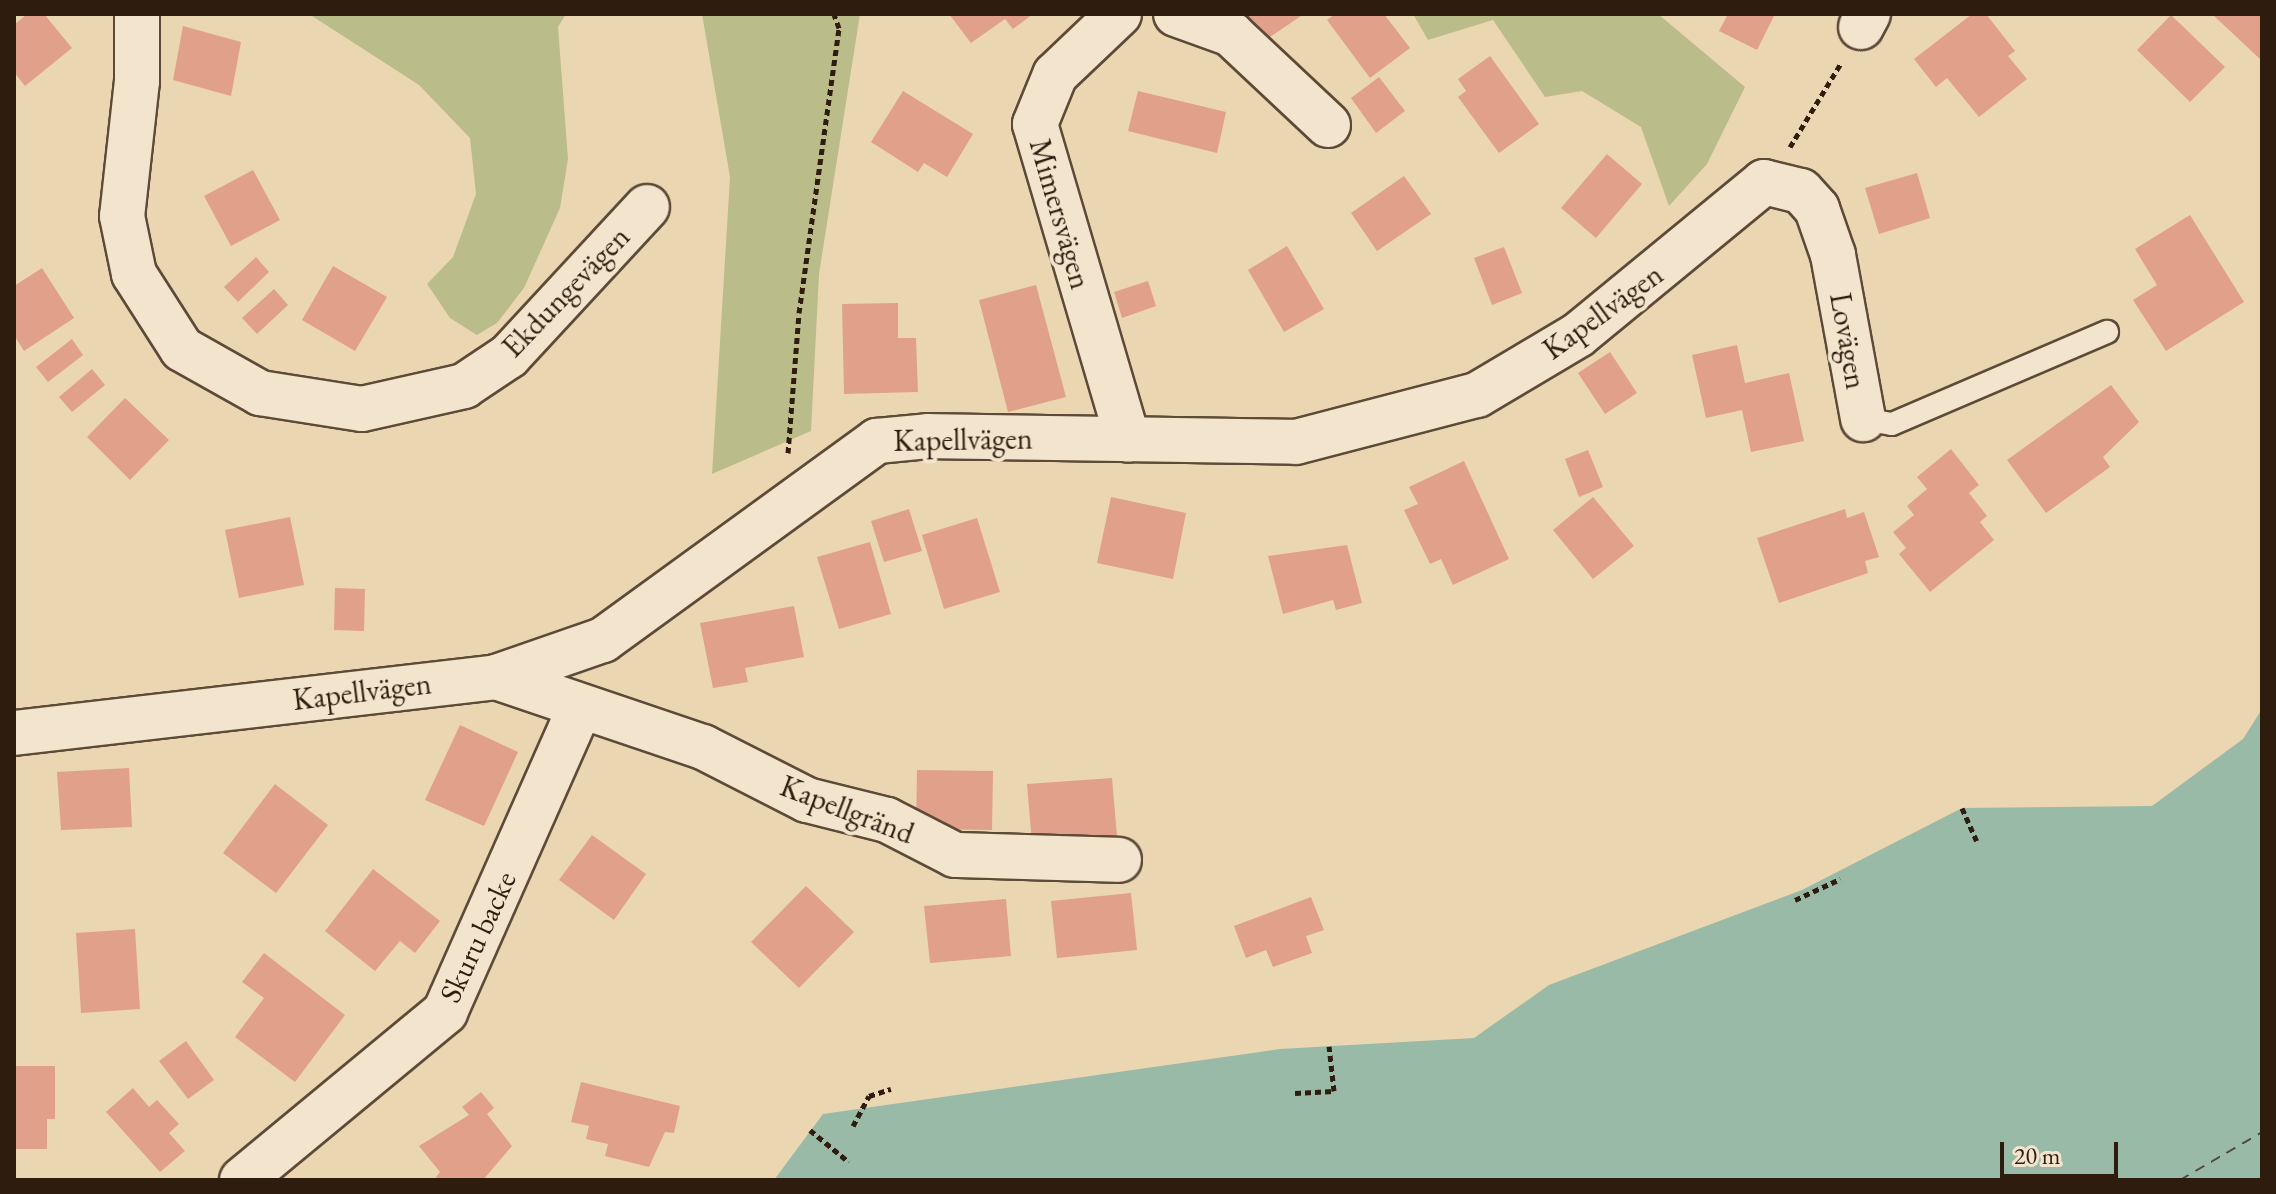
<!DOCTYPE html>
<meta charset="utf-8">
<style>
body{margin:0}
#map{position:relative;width:2276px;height:1194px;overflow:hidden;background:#ebd6b2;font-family:"EB Garamond",serif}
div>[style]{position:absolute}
.green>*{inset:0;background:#babd8a}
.water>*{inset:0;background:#99baa7}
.ferry>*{height:2px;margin-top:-1px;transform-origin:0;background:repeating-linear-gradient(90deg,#4e4b3d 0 10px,transparent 0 18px)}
.building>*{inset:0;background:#e1a089}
.path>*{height:5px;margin-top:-2.5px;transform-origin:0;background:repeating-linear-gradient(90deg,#2e1c0f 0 6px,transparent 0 10px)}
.roads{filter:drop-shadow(2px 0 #5d4a38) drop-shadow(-2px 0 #5d4a38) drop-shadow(0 2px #5d4a38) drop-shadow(0 -2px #5d4a38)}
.lane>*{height:22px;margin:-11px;padding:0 11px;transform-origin:11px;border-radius:11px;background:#f2e4cd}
.street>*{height:44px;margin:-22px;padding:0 22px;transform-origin:22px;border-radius:22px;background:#f2e4cd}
span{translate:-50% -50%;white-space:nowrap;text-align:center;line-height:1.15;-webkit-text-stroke:8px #f2e4cd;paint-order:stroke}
.street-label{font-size:30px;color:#2e1c0f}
.frame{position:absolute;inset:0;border:16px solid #2e1c0f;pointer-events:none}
.scale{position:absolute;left:2000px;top:1142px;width:118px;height:36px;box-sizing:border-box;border:4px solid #2e1c0f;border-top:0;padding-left:10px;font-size:24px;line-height:28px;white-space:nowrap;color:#2e1c0f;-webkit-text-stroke:6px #f2e4cd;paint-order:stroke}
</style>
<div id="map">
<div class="green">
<div style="clip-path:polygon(309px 14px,566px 14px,558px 27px,568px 159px,560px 208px,524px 288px,497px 323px,477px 335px,450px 318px,427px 284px,453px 257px,476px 194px,470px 138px,419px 85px)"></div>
<div style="clip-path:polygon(702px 14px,860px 14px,819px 274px,811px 431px,712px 474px,730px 177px)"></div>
<div style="clip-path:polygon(1413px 14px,1658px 14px,1745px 87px,1707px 164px,1669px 206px,1641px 127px,1582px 91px,1545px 97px,1493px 20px,1428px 40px)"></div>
</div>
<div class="water">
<div style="clip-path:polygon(2262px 709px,2262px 1180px,774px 1180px,823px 1114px,1280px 1049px,1474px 1038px,1549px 985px,1802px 890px,1962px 808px,2152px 806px,2243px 739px)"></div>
</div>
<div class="ferry">
<div style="left:2180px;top:1180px;width:95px;rotate:-30.3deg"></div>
</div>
<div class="building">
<div style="clip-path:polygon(27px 14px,44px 14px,72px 48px,25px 86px,14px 72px,14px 25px)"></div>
<div style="clip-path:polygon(949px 14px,1033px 14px,1013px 29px,1005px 19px,971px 43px)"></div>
<div style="clip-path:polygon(1247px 14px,1300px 14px,1301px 16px,1264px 41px)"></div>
<div style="clip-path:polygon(1335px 14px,1384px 14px,1410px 48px,1370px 78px,1327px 20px)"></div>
<div style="clip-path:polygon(1728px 14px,1775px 14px,1757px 50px,1719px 31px)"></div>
<div style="clip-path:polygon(1972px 14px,1986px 14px,2015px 51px,2008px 56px,2027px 79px,1979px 117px,1947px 78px,1936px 87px,1914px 59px)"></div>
<div style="clip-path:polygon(2212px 14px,2262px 14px,2262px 56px,2260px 59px)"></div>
<div style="clip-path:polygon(2171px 15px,2225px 67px,2190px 102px,2137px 50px)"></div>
<div style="clip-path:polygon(183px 26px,241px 42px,231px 96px,173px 80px)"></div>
<div style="clip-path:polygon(1490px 56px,1539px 124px,1499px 153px,1458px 97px,1466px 91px,1458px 79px)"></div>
<div style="clip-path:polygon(1379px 77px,1405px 111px,1376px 133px,1351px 98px)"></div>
<div style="clip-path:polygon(903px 91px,973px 134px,947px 177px,924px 163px,918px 172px,871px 142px)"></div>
<div style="clip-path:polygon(1138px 91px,1226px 112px,1217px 153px,1128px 131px)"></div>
<div style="clip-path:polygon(1607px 154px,1642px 184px,1596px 238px,1561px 208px)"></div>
<div style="clip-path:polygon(253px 170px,280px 220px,231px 246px,204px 196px)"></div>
<div style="clip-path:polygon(1917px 173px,1930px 218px,1879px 234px,1865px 188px)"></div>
<div style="clip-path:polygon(1404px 176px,1431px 214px,1377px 251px,1351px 213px)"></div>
<div style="clip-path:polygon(2190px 215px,2244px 302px,2166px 351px,2133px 300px,2157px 285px,2135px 249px)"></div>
<div style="clip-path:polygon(1287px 246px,1324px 309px,1284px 332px,1248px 270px)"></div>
<div style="clip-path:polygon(1504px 247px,1522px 293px,1492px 305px,1474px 258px)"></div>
<div style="clip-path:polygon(256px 257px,269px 272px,238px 302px,224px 287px)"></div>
<div style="clip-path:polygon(333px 266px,387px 297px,355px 351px,302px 320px)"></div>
<div style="clip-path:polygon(42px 268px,74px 318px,24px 351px,14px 335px,14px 286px)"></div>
<div style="clip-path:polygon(1148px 281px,1156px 306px,1122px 318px,1114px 292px)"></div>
<div style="clip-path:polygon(1036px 285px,1066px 397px,1008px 412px,979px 300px)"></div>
<div style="clip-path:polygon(274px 289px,288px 305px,257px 334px,242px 318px)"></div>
<div style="clip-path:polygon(898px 303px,898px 338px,916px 338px,918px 392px,844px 394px,842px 304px)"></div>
<div style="clip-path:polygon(72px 339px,83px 355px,48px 382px,36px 367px)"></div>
<div style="clip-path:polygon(1737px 345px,1745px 383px,1789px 373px,1804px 441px,1751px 452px,1742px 410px,1706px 418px,1692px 355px)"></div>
<div style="clip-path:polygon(1610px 352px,1637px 393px,1605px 414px,1578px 373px)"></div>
<div style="clip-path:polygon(92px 369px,105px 385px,72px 412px,59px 397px)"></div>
<div style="clip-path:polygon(2111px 385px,2139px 422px,2103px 457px,2110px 467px,2046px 513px,2007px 460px)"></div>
<div style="clip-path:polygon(125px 398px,169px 440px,130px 480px,87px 437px)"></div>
<div style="clip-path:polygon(1951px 449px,1979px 485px,1969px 493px,1987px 516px,1980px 522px,1994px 540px,1930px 592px,1899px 554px,1906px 548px,1893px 532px,1914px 515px,1907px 506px,1927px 489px,1917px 477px)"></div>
<div style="clip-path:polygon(1588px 450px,1603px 487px,1579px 497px,1565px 459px)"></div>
<div style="clip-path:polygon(1464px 461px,1509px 559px,1453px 585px,1441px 559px,1430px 564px,1404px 510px,1418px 504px,1409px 487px)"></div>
<div style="clip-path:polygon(1111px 497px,1186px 513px,1173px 579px,1097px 563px)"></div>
<div style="clip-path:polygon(1593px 497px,1634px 546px,1593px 579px,1553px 530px)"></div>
<div style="clip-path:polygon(909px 509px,922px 551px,884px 562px,871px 521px)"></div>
<div style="clip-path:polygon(1845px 509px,1847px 518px,1864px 512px,1879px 557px,1865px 561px,1868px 573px,1779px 603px,1757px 538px)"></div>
<div style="clip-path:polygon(290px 517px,304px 585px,239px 598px,225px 530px)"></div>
<div style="clip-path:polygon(977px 518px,1000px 592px,944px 609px,922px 535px)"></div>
<div style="clip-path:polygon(870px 542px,891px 614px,839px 629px,817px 557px)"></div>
<div style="clip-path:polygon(1347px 545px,1362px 603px,1336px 610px,1333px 600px,1283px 614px,1268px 556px)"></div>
<div style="clip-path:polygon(335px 588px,365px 589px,364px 631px,334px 630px)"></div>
<div style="clip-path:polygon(794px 606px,804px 657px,745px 668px,748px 682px,713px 688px,700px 623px)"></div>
<div style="clip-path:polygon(460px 725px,518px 752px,484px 826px,425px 800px)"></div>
<div style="clip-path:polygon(129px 768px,132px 827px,61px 830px,57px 772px)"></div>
<div style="clip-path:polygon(917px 770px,993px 771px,992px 830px,916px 829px)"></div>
<div style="clip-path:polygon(1112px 778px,1117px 836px,1032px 843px,1027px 784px)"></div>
<div style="clip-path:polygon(275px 784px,328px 825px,276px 893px,223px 853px)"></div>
<div style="clip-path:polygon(592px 835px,646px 874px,614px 920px,559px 880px)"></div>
<div style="clip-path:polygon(373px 869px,440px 921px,415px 953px,400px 941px,375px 971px,325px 931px)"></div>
<div style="clip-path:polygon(806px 886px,854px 932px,799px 988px,751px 942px)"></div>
<div style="clip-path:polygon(1131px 893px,1137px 950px,1057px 958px,1051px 901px)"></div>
<div style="clip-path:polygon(1311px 897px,1324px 930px,1306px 936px,1312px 953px,1273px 967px,1266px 950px,1246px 958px,1234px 926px)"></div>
<div style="clip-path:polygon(1006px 899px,1011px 956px,930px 963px,924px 906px)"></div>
<div style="clip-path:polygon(135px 929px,140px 1009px,81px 1013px,76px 933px)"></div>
<div style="clip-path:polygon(264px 953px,345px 1015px,295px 1082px,235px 1037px,264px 998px,242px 982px)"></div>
<div style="clip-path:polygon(186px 1041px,214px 1080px,188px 1099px,159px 1061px)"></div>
<div style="clip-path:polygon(14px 1066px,55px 1066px,55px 1119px,47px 1119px,47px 1149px,14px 1149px)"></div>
<div style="clip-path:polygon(581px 1082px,680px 1106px,674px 1133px,665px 1132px,649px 1167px,605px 1156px,608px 1144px,586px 1139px,589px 1126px,571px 1122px)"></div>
<div style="clip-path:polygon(133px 1088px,149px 1107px,157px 1100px,179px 1124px,169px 1133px,185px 1151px,160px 1172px,106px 1112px)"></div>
<div style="clip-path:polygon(481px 1092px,494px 1108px,487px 1114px,512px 1146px,483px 1180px,434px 1180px,440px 1172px,419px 1146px,469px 1115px,462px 1107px)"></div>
</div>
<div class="path">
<div style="left:1790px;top:147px;width:98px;rotate:-58.7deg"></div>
<div style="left:788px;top:453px;width:140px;rotate:-85.5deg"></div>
<div style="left:799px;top:313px;width:288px;rotate:-82deg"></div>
<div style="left:839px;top:28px;width:15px;rotate:-110deg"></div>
<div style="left:1962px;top:808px;width:36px;rotate:66deg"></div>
<div style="left:1795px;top:900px;width:50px;rotate:-25deg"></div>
<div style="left:1295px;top:1093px;width:39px;rotate:-3deg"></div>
<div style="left:1334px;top:1091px;width:45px;rotate:-96.3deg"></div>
<div style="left:853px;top:1126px;width:34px;rotate:-62deg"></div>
<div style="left:869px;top:1096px;width:23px;rotate:-18deg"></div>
<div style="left:810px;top:1130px;width:50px;rotate:39.4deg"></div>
</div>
<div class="roads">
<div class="lane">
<div style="left:1863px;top:419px;width:29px;rotate:10deg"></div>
<div style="left:1892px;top:424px;width:234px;rotate:-23.2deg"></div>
</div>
<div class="street">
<div style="left:137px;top:14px;width:67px;rotate:90deg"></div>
<div style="left:137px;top:81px;width:136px;rotate:96.3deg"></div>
<div style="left:122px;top:216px;width:59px;rotate:78.3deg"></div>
<div style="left:134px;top:274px;width:89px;rotate:57.4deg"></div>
<div style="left:182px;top:349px;width:90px;rotate:29.4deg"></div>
<div style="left:260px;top:393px;width:103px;rotate:8.9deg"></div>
<div style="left:362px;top:409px;width:105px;rotate:-12.7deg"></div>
<div style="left:464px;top:386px;width:54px;rotate:-33.7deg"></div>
<div style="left:509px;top:356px;width:203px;rotate:-47.2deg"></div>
<div style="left:1119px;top:14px;width:88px;rotate:136.4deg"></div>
<div style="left:1055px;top:75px;width:53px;rotate:112.2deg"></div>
<div style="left:1035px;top:124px;width:329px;rotate:73.6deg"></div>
<div style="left:1176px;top:14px;width:59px;rotate:20deg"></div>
<div style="left:1231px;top:34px;width:133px;rotate:43.2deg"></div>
<div style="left:1861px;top:27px;width:15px;rotate:-62deg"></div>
<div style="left:496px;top:677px;width:219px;rotate:18.7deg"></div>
<div style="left:703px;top:747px;width:117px;rotate:27deg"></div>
<div style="left:807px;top:800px;width:82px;rotate:14deg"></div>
<div style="left:887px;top:820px;width:76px;rotate:27.2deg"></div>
<div style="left:955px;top:855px;width:164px;rotate:1.7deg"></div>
<div style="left:14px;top:733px;width:485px;rotate:-6.6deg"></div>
<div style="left:496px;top:677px;width:113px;rotate:-19.1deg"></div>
<div style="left:603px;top:640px;width:339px;rotate:-36deg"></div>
<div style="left:877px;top:441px;width:51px;rotate:-5.6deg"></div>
<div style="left:928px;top:436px;width:368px;rotate:0.9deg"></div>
<div style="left:1296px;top:442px;width:187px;rotate:-14.6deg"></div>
<div style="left:1477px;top:395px;width:117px;rotate:-30.7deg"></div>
<div style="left:1578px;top:335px;width:241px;rotate:-39.4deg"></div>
<div style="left:1764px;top:182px;width:38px;rotate:14deg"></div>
<div style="left:1801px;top:191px;width:24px;rotate:48deg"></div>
<div style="left:1817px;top:209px;width:49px;rotate:70.8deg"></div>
<div style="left:1833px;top:255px;width:167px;rotate:79.6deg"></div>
<div style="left:242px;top:1180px;width:264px;rotate:-39.6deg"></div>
<div style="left:445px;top:1012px;width:330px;rotate:-66.1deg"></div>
</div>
</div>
<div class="street-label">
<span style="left:1060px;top:214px;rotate:74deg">Mimersvägen</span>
<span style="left:566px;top:292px;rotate:-46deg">Ekdungevägen</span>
<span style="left:1603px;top:312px;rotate:-36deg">Kapellvägen</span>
<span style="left:1848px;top:341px;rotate:80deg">Lovägen</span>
<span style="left:963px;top:440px;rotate:-1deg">Kapellvägen</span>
<span style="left:362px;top:692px;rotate:-7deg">Kapellvägen</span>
<span style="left:847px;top:810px;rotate:21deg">Kapellgränd</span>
<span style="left:478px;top:937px;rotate:-65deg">Skuru backe</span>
</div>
<div class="frame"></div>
<div class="scale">20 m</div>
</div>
